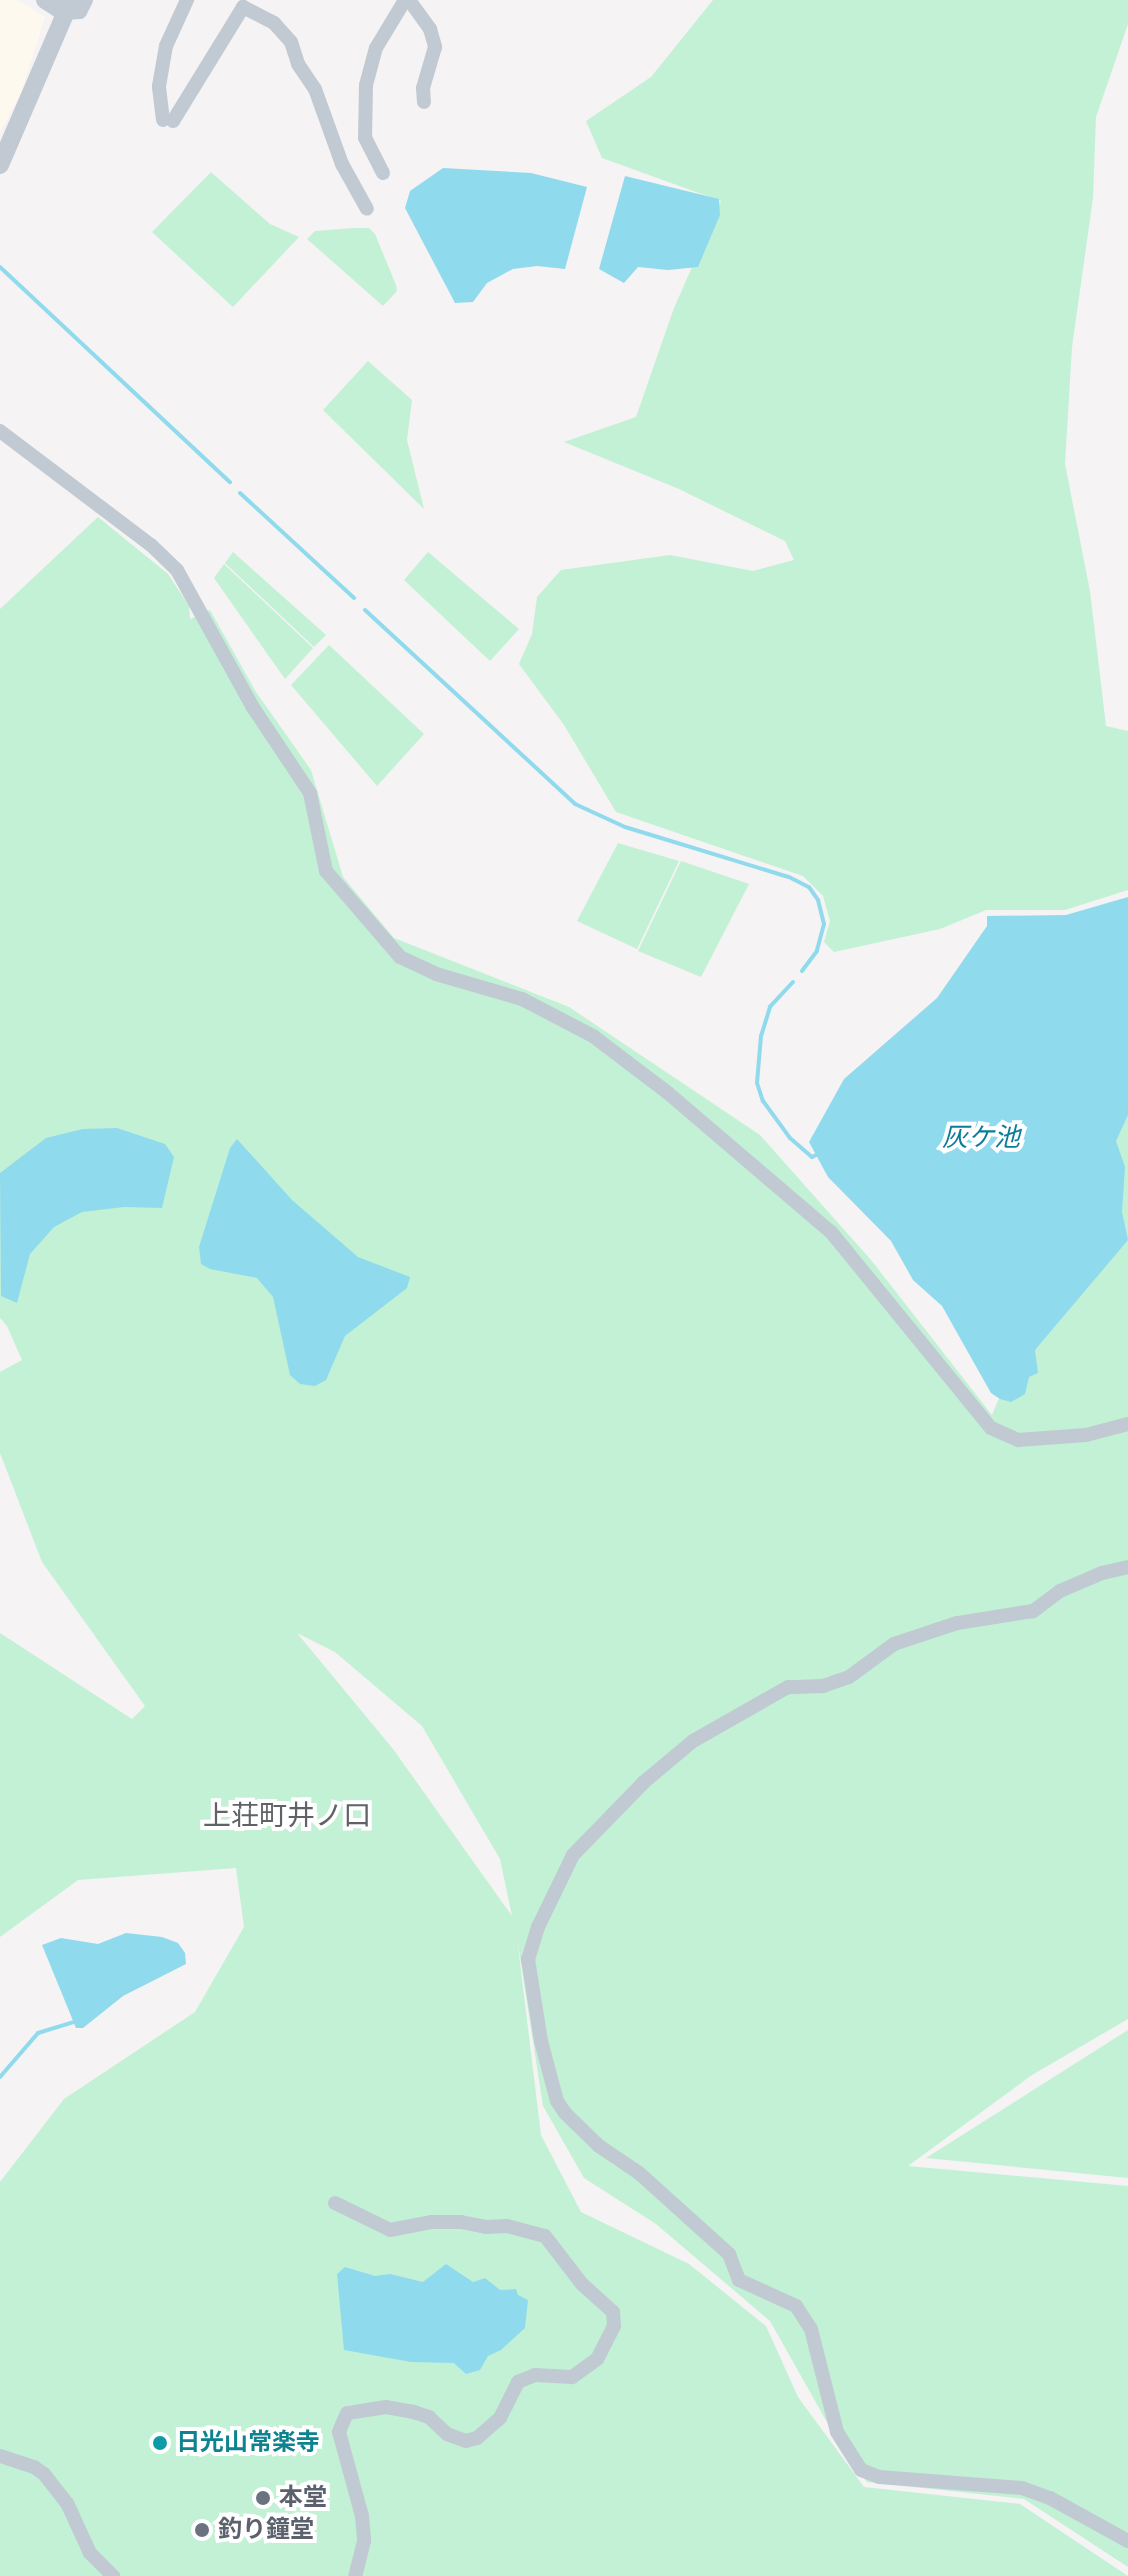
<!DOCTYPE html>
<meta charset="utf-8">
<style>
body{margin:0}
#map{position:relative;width:1128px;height:2576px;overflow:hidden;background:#f5f3f3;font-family:"Roboto Condensed","Noto Sans JP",sans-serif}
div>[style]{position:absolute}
.commercial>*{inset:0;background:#fdf9ef}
.green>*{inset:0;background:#c3f1d5}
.water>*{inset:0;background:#90daee}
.stream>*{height:4px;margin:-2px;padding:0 2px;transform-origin:2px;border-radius:2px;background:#90daee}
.minor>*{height:14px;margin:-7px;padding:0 7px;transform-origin:7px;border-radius:7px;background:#c1cad2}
.tertiary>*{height:18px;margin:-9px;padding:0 9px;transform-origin:9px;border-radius:9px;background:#c1cad2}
.dots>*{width:22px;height:22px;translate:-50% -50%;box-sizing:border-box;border:4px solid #fff;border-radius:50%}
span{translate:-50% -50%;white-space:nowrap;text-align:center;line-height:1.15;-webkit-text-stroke:8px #fff;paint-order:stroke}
.culture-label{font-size:24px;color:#0d838f;font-weight:700}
.left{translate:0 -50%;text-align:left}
.worship-label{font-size:24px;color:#5b616d;font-weight:700}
.water-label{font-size:26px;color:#0c7c9b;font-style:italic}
.quarter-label{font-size:28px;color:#5f6368}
</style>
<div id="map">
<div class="commercial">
<div style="clip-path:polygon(0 0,18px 0,45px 17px,21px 93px,0 132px)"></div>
</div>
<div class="green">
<div style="clip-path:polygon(713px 0,1128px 0,1128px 24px,1096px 117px,1093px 198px,1072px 347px,1065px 464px,1090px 591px,1106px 726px,1128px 731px,1128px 890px,1065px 910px,986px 910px,940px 929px,834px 952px,824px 942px,830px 921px,823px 896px,803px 876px,616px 812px,564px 725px,519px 664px,532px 634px,537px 597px,561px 570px,670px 555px,753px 571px,794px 560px,785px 541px,679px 489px,564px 442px,636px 417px,674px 308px,721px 201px,602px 158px,586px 121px,651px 77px)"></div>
<div style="clip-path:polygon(211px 172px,270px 224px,299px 237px,233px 307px,152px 232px)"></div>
<div style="clip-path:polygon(354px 228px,369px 228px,375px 234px,396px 285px,397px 291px,383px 306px,307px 239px,315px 231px)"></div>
<div style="clip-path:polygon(368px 361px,412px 400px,407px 440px,424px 509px,323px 410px)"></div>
<div style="clip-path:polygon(evenodd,98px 517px,168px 574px,189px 606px,190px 619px,210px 610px,256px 692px,311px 770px,343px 877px,394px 938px,569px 1007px,760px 1135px,871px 1260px,992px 1415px,1105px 1145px,1128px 1106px,1128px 2019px,1032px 2075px,908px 2166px,1128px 2186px,1128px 2567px,1024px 2499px,867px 2482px,845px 2454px,770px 2321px,656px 2224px,584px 2178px,543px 2106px,517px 1938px,541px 2135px,581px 2212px,689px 2264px,766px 2326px,798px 2397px,864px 2487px,1020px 2504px,1128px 2576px,0 2576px,0 2182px,64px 2099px,195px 2012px,244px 1927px,236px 1868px,78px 1880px,0 1937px,0 1633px,132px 1719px,145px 1706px,42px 1562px,0 1453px,0 1372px,22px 1360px,7px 1326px,0 1318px,0 609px,98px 517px,297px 1633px,335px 1652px,422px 1726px,500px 1859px,512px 1916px,393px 1749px,297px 1633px)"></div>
<div style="clip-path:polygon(233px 552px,326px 635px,314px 647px,225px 563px)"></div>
<div style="clip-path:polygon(428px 552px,519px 629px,490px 661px,404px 580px)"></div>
<div style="clip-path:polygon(224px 564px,313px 648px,285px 679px,214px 578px)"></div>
<div style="clip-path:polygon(329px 645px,424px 734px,377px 786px,291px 685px)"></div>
<div style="clip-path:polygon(618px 843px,679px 861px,637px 949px,577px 921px)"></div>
<div style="clip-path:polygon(681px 861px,749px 884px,701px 977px,638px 951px)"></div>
<div style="clip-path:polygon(1128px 2030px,1128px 2178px,926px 2158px)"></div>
</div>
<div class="water">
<div style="clip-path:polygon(443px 168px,531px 173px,587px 187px,565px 269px,537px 266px,513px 269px,487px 283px,473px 302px,455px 303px,405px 208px,410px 191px)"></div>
<div style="clip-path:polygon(625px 176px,719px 199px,720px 215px,698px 267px,668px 270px,638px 267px,624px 283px,599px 269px)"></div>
<div style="clip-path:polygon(1128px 897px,1128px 1115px,1116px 1141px,1125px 1167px,1122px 1212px,1128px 1240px,1035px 1350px,1038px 1373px,1029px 1377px,1025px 1394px,1011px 1402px,1000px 1399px,991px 1393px,942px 1306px,913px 1280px,891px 1241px,828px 1177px,809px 1142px,844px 1079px,937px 998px,987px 926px,987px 916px,1066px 915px)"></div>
<div style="clip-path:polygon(117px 1128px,165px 1144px,174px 1157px,162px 1208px,124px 1207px,82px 1212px,54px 1227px,30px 1254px,17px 1303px,1px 1296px,0 1173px,46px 1138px,83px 1129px)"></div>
<div style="clip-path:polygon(237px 1139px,292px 1200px,358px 1257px,410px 1277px,407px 1288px,345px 1336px,326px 1380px,315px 1386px,300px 1384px,290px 1375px,273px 1297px,257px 1278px,210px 1269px,201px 1264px,199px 1247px,230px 1148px)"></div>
<div style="clip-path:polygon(126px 1933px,162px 1937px,178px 1943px,185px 1953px,186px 1964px,123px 1996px,83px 2028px,76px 2028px,42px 1945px,61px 1938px,98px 1944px)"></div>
<div style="clip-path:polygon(446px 2264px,473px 2282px,485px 2278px,500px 2290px,516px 2289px,518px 2295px,528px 2300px,525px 2328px,501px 2350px,488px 2356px,480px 2370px,466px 2374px,454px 2363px,411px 2362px,344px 2350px,337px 2274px,345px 2267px,375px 2276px,390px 2274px,423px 2282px)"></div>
</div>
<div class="stream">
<div style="left:0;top:267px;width:315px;rotate:43.1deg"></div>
<div style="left:240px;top:493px;width:155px;rotate:42.6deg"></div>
<div style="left:365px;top:610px;width:286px;rotate:42.7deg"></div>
<div style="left:575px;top:804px;width:55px;rotate:24.7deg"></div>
<div style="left:625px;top:827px;width:171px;rotate:17deg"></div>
<div style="left:789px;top:877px;width:22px;rotate:27deg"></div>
<div style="left:809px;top:887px;width:16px;rotate:55deg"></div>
<div style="left:818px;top:900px;width:25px;rotate:76deg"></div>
<div style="left:824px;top:924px;width:28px;rotate:105deg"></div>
<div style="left:817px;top:951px;width:25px;rotate:127deg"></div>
<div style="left:793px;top:982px;width:34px;rotate:133deg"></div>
<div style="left:770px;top:1007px;width:30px;rotate:107deg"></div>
<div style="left:761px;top:1036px;width:47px;rotate:94.9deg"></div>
<div style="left:757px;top:1083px;width:19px;rotate:72deg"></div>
<div style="left:763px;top:1101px;width:46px;rotate:53.9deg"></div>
<div style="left:790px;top:1138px;width:29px;rotate:41deg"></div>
<div style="left:812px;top:1157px;width:9px;rotate:-27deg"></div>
<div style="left:0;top:2077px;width:58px;rotate:-49.2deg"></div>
<div style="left:38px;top:2033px;width:38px;rotate:-17deg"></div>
</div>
<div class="minor">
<div style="left:409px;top:0;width:36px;rotate:54deg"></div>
<div style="left:430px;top:29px;width:19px;rotate:74deg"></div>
<div style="left:435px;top:47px;width:43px;rotate:106.3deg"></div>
<div style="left:423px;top:88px;width:14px;rotate:86deg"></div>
<div style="left:65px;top:13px;width:15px;rotate:-4deg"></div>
<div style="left:80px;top:12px;width:13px;rotate:-63deg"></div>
<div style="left:163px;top:120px;width:34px;rotate:-97deg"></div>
<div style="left:159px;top:86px;width:41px;rotate:-80.1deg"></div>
<div style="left:166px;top:46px;width:51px;rotate:-65.5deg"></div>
<div style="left:173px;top:121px;width:134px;rotate:-58.4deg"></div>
<div style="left:243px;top:7px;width:35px;rotate:27deg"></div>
<div style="left:274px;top:23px;width:25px;rotate:48deg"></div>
<div style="left:291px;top:42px;width:23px;rotate:72deg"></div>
<div style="left:298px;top:64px;width:30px;rotate:56deg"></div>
<div style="left:315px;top:89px;width:80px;rotate:70.2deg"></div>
<div style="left:342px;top:164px;width:51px;rotate:60.9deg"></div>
<div style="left:383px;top:173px;width:39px;rotate:-117deg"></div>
<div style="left:365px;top:138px;width:53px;rotate:-88.9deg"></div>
<div style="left:366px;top:85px;width:38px;rotate:-75deg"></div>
<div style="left:376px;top:48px;width:56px;rotate:-58.9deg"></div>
<div style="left:0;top:431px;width:189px;rotate:37.1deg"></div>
<div style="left:151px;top:545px;width:36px;rotate:44deg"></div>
<div style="left:177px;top:570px;width:155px;rotate:61.1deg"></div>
<div style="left:252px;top:706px;width:105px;rotate:56.3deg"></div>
<div style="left:310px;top:793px;width:80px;rotate:78.4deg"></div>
<div style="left:326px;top:871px;width:113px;rotate:49.3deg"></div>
<div style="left:400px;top:957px;width:40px;rotate:25deg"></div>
<div style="left:436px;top:974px;width:90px;rotate:16.2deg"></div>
<div style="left:522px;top:999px;width:80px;rotate:27.5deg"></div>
<div style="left:593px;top:1036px;width:94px;rotate:37.2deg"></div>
<div style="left:668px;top:1093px;width:214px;rotate:40.5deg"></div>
<div style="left:831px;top:1232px;width:253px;rotate:50.8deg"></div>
<div style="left:991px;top:1428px;width:30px;rotate:24deg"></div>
<div style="left:1018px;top:1440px;width:68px;rotate:-4.2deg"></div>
<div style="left:1086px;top:1435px;width:43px;rotate:-14.7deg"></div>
<div style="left:1128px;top:1567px;width:27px;rotate:167deg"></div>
<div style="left:1102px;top:1573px;width:46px;rotate:156.8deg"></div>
<div style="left:1060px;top:1591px;width:34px;rotate:143deg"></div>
<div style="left:1033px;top:1611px;width:77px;rotate:171deg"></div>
<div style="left:957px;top:1623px;width:66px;rotate:161.6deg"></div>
<div style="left:894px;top:1644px;width:56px;rotate:143.7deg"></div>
<div style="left:849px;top:1677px;width:28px;rotate:161deg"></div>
<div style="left:823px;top:1686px;width:35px;rotate:178deg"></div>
<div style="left:788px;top:1687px;width:109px;rotate:150.4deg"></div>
<div style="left:693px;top:1741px;width:64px;rotate:140.1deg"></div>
<div style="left:644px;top:1782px;width:102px;rotate:134.2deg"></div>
<div style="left:573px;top:1855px;width:80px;rotate:115.9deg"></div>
<div style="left:538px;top:1927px;width:34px;rotate:107deg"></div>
<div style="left:528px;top:1959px;width:83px;rotate:81deg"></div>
<div style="left:541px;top:2041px;width:62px;rotate:75.1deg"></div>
<div style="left:557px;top:2101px;width:14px;rotate:56deg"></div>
<div style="left:565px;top:2113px;width:47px;rotate:44.1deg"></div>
<div style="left:599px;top:2146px;width:48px;rotate:34deg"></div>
<div style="left:639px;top:2173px;width:121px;rotate:42deg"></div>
<div style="left:729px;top:2254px;width:28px;rotate:69deg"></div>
<div style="left:739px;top:2280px;width:63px;rotate:24.5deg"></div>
<div style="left:796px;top:2306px;width:27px;rotate:57deg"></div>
<div style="left:811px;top:2329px;width:106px;rotate:75.8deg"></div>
<div style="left:837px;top:2432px;width:45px;rotate:57.7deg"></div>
<div style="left:861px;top:2470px;width:19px;rotate:21deg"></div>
<div style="left:879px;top:2477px;width:143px;rotate:4.4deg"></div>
<div style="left:1022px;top:2488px;width:30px;rotate:20deg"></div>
<div style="left:1050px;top:2498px;width:89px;rotate:28.9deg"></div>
<div style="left:335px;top:2203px;width:61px;rotate:26.1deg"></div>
<div style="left:390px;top:2230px;width:43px;rotate:-10.8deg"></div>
<div style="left:432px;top:2222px;width:29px"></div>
<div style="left:461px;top:2222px;width:25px;rotate:11deg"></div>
<div style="left:486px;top:2227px;width:21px;rotate:-3deg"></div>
<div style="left:507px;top:2226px;width:39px;rotate:15deg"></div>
<div style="left:545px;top:2236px;width:61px;rotate:52.4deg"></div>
<div style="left:582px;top:2284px;width:42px;rotate:42.1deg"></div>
<div style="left:613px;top:2312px;width:14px;rotate:86deg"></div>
<div style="left:614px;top:2326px;width:37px;rotate:117deg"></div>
<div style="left:597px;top:2359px;width:31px;rotate:144deg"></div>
<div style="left:572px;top:2377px;width:37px;rotate:-177deg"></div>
<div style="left:535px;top:2375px;width:18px;rotate:158deg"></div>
<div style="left:518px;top:2382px;width:40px;rotate:116.6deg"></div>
<div style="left:500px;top:2418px;width:30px;rotate:139deg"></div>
<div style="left:477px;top:2438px;width:11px;rotate:165deg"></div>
<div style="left:466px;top:2441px;width:20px;rotate:-160deg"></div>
<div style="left:447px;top:2434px;width:25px;rotate:-137deg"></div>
<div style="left:429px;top:2417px;width:16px;rotate:-162deg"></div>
<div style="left:414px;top:2412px;width:28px;rotate:-170deg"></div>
<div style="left:386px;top:2407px;width:39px;rotate:171deg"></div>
<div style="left:347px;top:2413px;width:21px;rotate:113deg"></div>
<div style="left:339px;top:2432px;width:87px;rotate:74.7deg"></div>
<div style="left:362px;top:2516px;width:25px;rotate:85deg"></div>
<div style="left:364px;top:2541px;width:36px;rotate:104deg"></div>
<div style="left:0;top:2456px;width:36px;rotate:18deg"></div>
<div style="left:34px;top:2467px;width:12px;rotate:35deg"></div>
<div style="left:44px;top:2474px;width:37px;rotate:52deg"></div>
<div style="left:67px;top:2503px;width:55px;rotate:65.3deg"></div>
<div style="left:90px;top:2553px;width:33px;rotate:45deg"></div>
</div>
<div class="tertiary">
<div style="left:45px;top:0;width:24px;rotate:33deg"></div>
<div style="left:0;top:165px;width:180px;rotate:-66.7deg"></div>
</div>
<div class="dots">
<div style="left:160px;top:2443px;background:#0f9aa8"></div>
<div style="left:263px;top:2498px;background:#6b7280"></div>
<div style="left:202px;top:2530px;background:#6b7280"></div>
</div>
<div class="culture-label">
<span class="left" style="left:176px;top:2443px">日光山常楽寺</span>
</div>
<div class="worship-label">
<span class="left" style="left:279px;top:2498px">本堂</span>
<span class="left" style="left:218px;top:2530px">釣り鐘堂</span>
</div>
<div class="water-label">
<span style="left:981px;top:1138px">灰ケ池</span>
</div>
<div class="quarter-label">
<span style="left:287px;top:1816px">上荘町井ノ口</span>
</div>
</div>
